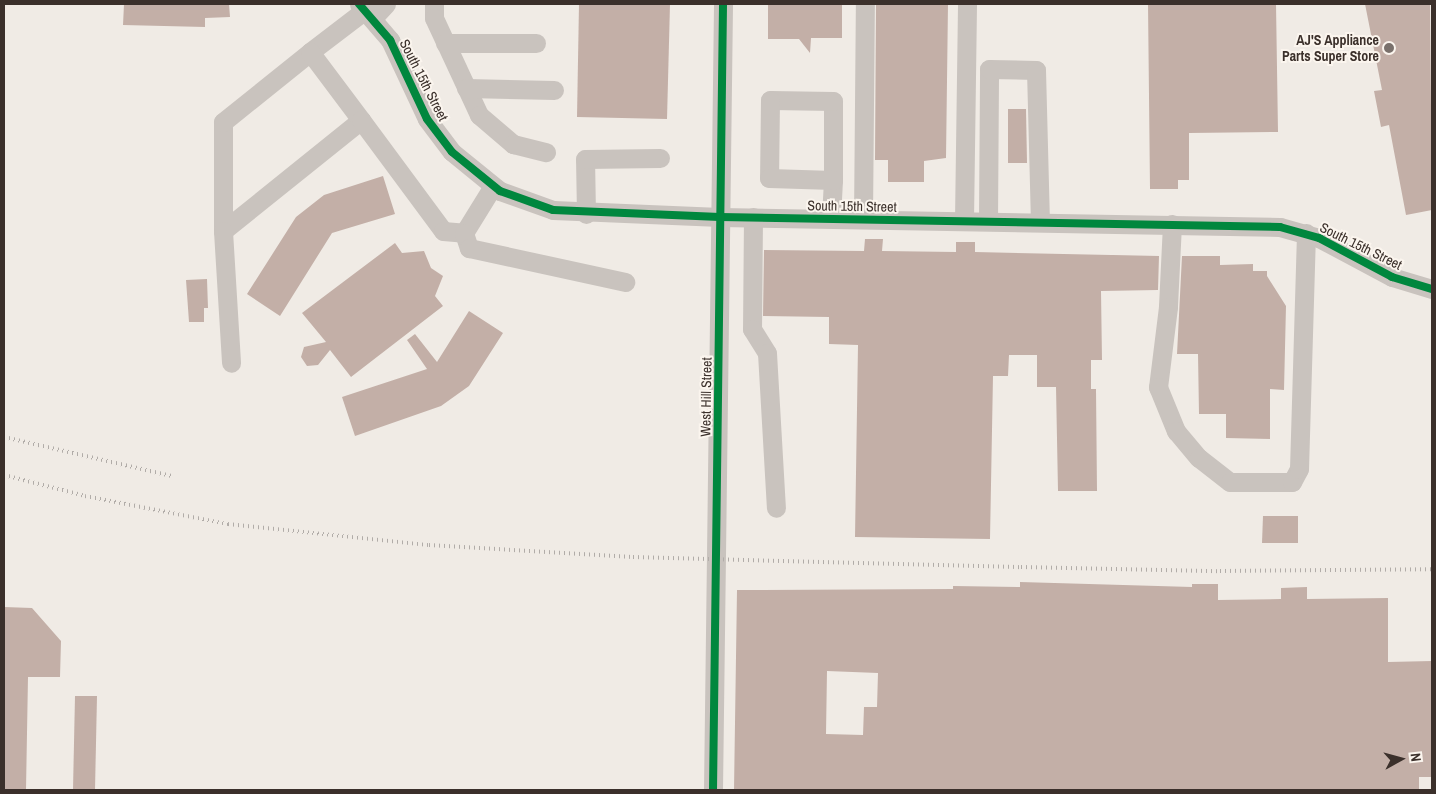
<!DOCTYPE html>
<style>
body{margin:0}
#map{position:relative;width:1436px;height:794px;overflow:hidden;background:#f0ebe5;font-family:"Archivo Narrow",sans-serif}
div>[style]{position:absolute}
.building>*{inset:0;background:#c3afa7}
.minor>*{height:19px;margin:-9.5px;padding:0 9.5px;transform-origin:9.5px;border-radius:9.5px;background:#c9c3be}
.rail>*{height:4px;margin-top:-2px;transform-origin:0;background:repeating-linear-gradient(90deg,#b1aca8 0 1px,transparent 0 5px)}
.cycleway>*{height:8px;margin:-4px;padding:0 4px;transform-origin:4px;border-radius:4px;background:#00873e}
.dots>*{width:14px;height:14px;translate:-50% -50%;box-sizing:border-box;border:2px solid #fbf5ee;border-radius:50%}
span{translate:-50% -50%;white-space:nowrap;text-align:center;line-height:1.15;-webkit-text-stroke:4px #fbf5ee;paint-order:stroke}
.poi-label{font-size:14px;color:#3b302b;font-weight:700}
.right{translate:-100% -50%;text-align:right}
.street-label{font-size:14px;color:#3b302b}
.frame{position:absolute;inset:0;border:5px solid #3b302b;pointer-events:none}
.north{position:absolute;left:1376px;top:734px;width:50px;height:50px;-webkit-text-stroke:4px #fbf5ee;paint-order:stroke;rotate:83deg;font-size:14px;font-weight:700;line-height:20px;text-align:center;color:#3b302b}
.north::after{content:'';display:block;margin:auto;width:18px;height:22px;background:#3b302b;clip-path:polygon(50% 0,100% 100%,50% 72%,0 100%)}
</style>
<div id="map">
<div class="building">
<div style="clip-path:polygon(124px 4px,229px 4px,230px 17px,205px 18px,205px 27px,123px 25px)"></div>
<div style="clip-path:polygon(579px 4px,670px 4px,667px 119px,577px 117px)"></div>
<div style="clip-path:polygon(768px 4px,842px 4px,842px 38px,811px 38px,810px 53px,799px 39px,768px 39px)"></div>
<div style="clip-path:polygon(876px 4px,948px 4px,946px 158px,924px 161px,924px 182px,888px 182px,888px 160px,875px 160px)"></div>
<div style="clip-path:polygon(1148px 4px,1276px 4px,1278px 132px,1189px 133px,1189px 180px,1178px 180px,1178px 189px,1150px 189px)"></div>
<div style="clip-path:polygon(1365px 4px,1430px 4px,1432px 210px,1406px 215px,1389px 125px,1381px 127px,1374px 91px,1382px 90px)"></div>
<div style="clip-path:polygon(1008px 109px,1026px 109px,1027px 163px,1008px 163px)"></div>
<div style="clip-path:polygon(383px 176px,395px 214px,332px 233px,280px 316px,247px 294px,296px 217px,324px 195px)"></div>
<div style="clip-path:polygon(865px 239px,883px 239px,882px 251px,956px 252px,956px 242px,975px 242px,975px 252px,1159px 256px,1158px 290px,1101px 291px,1102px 360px,1091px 360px,1091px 389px,1096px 389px,1097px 491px,1058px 491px,1056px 387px,1037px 387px,1037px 355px,1009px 355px,1008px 376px,993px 376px,990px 539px,855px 537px,858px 345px,829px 344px,829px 317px,763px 316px,764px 250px,864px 251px)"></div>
<div style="clip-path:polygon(395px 243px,402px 253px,424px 251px,431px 268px,443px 276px,435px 296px,443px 306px,351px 377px,330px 350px,318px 365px,307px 366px,301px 357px,304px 347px,326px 342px,302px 313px)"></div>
<div style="clip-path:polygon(1182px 256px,1220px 256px,1220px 265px,1253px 264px,1253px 271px,1267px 271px,1267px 276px,1286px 306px,1284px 390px,1270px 389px,1270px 439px,1226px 438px,1226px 414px,1199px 414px,1198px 354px,1177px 354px)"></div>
<div style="clip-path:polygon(207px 279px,208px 308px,204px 308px,204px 322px,189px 322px,186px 280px)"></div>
<div style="clip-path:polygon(469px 311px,503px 333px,469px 386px,441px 406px,355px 436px,342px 397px,427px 369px,407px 340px,415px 334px,437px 362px)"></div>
<div style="clip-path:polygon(1263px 516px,1298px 516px,1298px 543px,1262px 543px)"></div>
<div style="clip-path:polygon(evenodd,1020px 582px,1192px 587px,1192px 584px,1218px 584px,1218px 600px,1281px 599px,1281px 588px,1307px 587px,1307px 599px,1388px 598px,1388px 662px,1432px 661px,1432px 777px,1419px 777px,1419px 790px,734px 790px,737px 590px,953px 589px,953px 586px,1020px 587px,1020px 582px,827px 671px,878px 673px,877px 707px,864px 707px,863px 735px,826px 734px,827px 671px)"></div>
<div style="clip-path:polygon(4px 607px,32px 608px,61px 641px,60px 677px,28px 677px,26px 790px,4px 790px)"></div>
<div style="clip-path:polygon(75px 696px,97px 696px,95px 790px,73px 790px)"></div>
</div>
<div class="minor">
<div style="left:359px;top:4px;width:48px;rotate:49.3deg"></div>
<div style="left:390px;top:40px;width:87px;rotate:64.9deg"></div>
<div style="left:427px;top:119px;width:41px;rotate:52.9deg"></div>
<div style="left:452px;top:152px;width:62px;rotate:39.1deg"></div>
<div style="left:500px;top:191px;width:56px;rotate:19.7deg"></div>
<div style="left:553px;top:210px;width:167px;rotate:2.4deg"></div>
<div style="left:720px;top:217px;width:560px;rotate:1.02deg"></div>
<div style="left:1280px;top:227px;width:41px;rotate:15.8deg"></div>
<div style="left:1319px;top:238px;width:83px;rotate:28.1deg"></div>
<div style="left:1392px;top:277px;width:42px;rotate:16.7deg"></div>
<div style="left:434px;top:4px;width:14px;rotate:90deg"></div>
<div style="left:434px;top:18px;width:107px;rotate:65.1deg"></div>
<div style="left:479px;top:115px;width:45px;rotate:40.5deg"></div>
<div style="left:513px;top:144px;width:34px;rotate:14deg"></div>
<div style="left:373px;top:18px;width:19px;rotate:-47deg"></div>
<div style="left:445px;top:43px;width:91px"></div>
<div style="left:310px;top:52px;width:69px;rotate:-37.4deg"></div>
<div style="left:466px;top:88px;width:88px;rotate:1.3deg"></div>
<div style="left:361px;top:120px;width:177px;rotate:141.2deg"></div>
<div style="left:223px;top:231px;width:109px;rotate:-90deg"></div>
<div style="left:223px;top:122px;width:112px;rotate:-38.8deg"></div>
<div style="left:310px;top:52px;width:85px;rotate:53.1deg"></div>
<div style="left:361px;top:120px;width:138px;rotate:53.5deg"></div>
<div style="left:443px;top:231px;width:21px;rotate:5deg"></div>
<div style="left:464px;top:233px;width:55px;rotate:-58.3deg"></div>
<div style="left:586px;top:214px;width:55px;rotate:-91deg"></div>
<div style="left:585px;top:159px;width:75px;rotate:-0.8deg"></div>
<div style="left:753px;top:217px;width:112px;rotate:90.5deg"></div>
<div style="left:752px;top:329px;width:28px;rotate:58deg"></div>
<div style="left:767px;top:353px;width:155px;rotate:86.7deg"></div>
<div style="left:831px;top:218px;width:38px;rotate:-87deg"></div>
<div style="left:833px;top:180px;width:79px;rotate:-90deg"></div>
<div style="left:833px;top:101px;width:63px;rotate:-179.1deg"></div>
<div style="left:770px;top:100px;width:78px;rotate:90.7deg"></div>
<div style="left:769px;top:178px;width:64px;rotate:1.8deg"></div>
<div style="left:863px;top:219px;width:215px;rotate:-89.5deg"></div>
<div style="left:964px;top:220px;width:216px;rotate:-89.2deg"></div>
<div style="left:988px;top:221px;width:152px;rotate:-89.6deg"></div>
<div style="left:989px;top:69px;width:47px;rotate:1.2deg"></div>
<div style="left:1036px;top:70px;width:152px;rotate:88.5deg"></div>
<div style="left:1172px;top:224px;width:83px;rotate:92.8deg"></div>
<div style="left:1168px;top:307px;width:81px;rotate:97.1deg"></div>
<div style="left:1158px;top:387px;width:48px;rotate:67.8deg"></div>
<div style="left:1176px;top:431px;width:35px;rotate:50deg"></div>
<div style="left:1199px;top:458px;width:39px;rotate:38deg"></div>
<div style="left:1230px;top:482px;width:62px"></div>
<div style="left:1292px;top:482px;width:15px;rotate:-62deg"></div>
<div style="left:1299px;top:469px;width:236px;rotate:-88.3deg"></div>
<div style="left:223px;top:231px;width:132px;rotate:86.5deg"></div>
<div style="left:464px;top:233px;width:16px;rotate:72deg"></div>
<div style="left:469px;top:248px;width:160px;rotate:12.3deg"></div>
<div style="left:713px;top:790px;width:786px;rotate:-89.27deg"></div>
</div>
<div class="rail">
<div style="left:4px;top:437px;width:172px;rotate:13.1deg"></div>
<div style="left:4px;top:475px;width:84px;rotate:14.5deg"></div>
<div style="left:85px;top:496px;width:146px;rotate:11.1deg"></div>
<div style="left:228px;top:524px;width:202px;rotate:6deg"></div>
<div style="left:429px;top:545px;width:204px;rotate:3.4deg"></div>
<div style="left:633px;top:557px;width:388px;rotate:1.5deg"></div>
<div style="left:1021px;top:567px;width:199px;rotate:1.2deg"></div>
<div style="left:1220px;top:571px;width:212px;rotate:-0.5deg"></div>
</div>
<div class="cycleway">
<div style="left:359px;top:4px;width:48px;rotate:49.3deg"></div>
<div style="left:390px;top:40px;width:87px;rotate:64.9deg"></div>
<div style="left:427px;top:119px;width:41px;rotate:52.9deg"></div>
<div style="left:452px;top:152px;width:62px;rotate:39.1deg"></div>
<div style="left:500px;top:191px;width:56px;rotate:19.7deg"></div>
<div style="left:553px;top:210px;width:167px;rotate:2.4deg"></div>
<div style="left:720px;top:217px;width:560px;rotate:1.02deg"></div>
<div style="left:1280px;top:227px;width:41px;rotate:15.8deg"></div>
<div style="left:1319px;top:238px;width:83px;rotate:28.1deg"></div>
<div style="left:1392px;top:277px;width:42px;rotate:16.7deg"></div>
<div style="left:713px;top:790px;width:786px;rotate:-89.27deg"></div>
</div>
<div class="dots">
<div style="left:1389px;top:48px;background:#7a716c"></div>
</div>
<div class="poi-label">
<span class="right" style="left:1379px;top:48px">AJ'S Appliance<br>Parts Super Store</span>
</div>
<div class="street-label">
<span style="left:424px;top:80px;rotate:63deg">South 15th Street</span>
<span style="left:852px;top:206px;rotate:1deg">South 15th Street</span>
<span style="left:1361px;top:246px;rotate:26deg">South 15th Street</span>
<span style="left:706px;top:397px;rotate:-89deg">West Hill Street</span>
</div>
<div class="frame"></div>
<div class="north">N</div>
</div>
